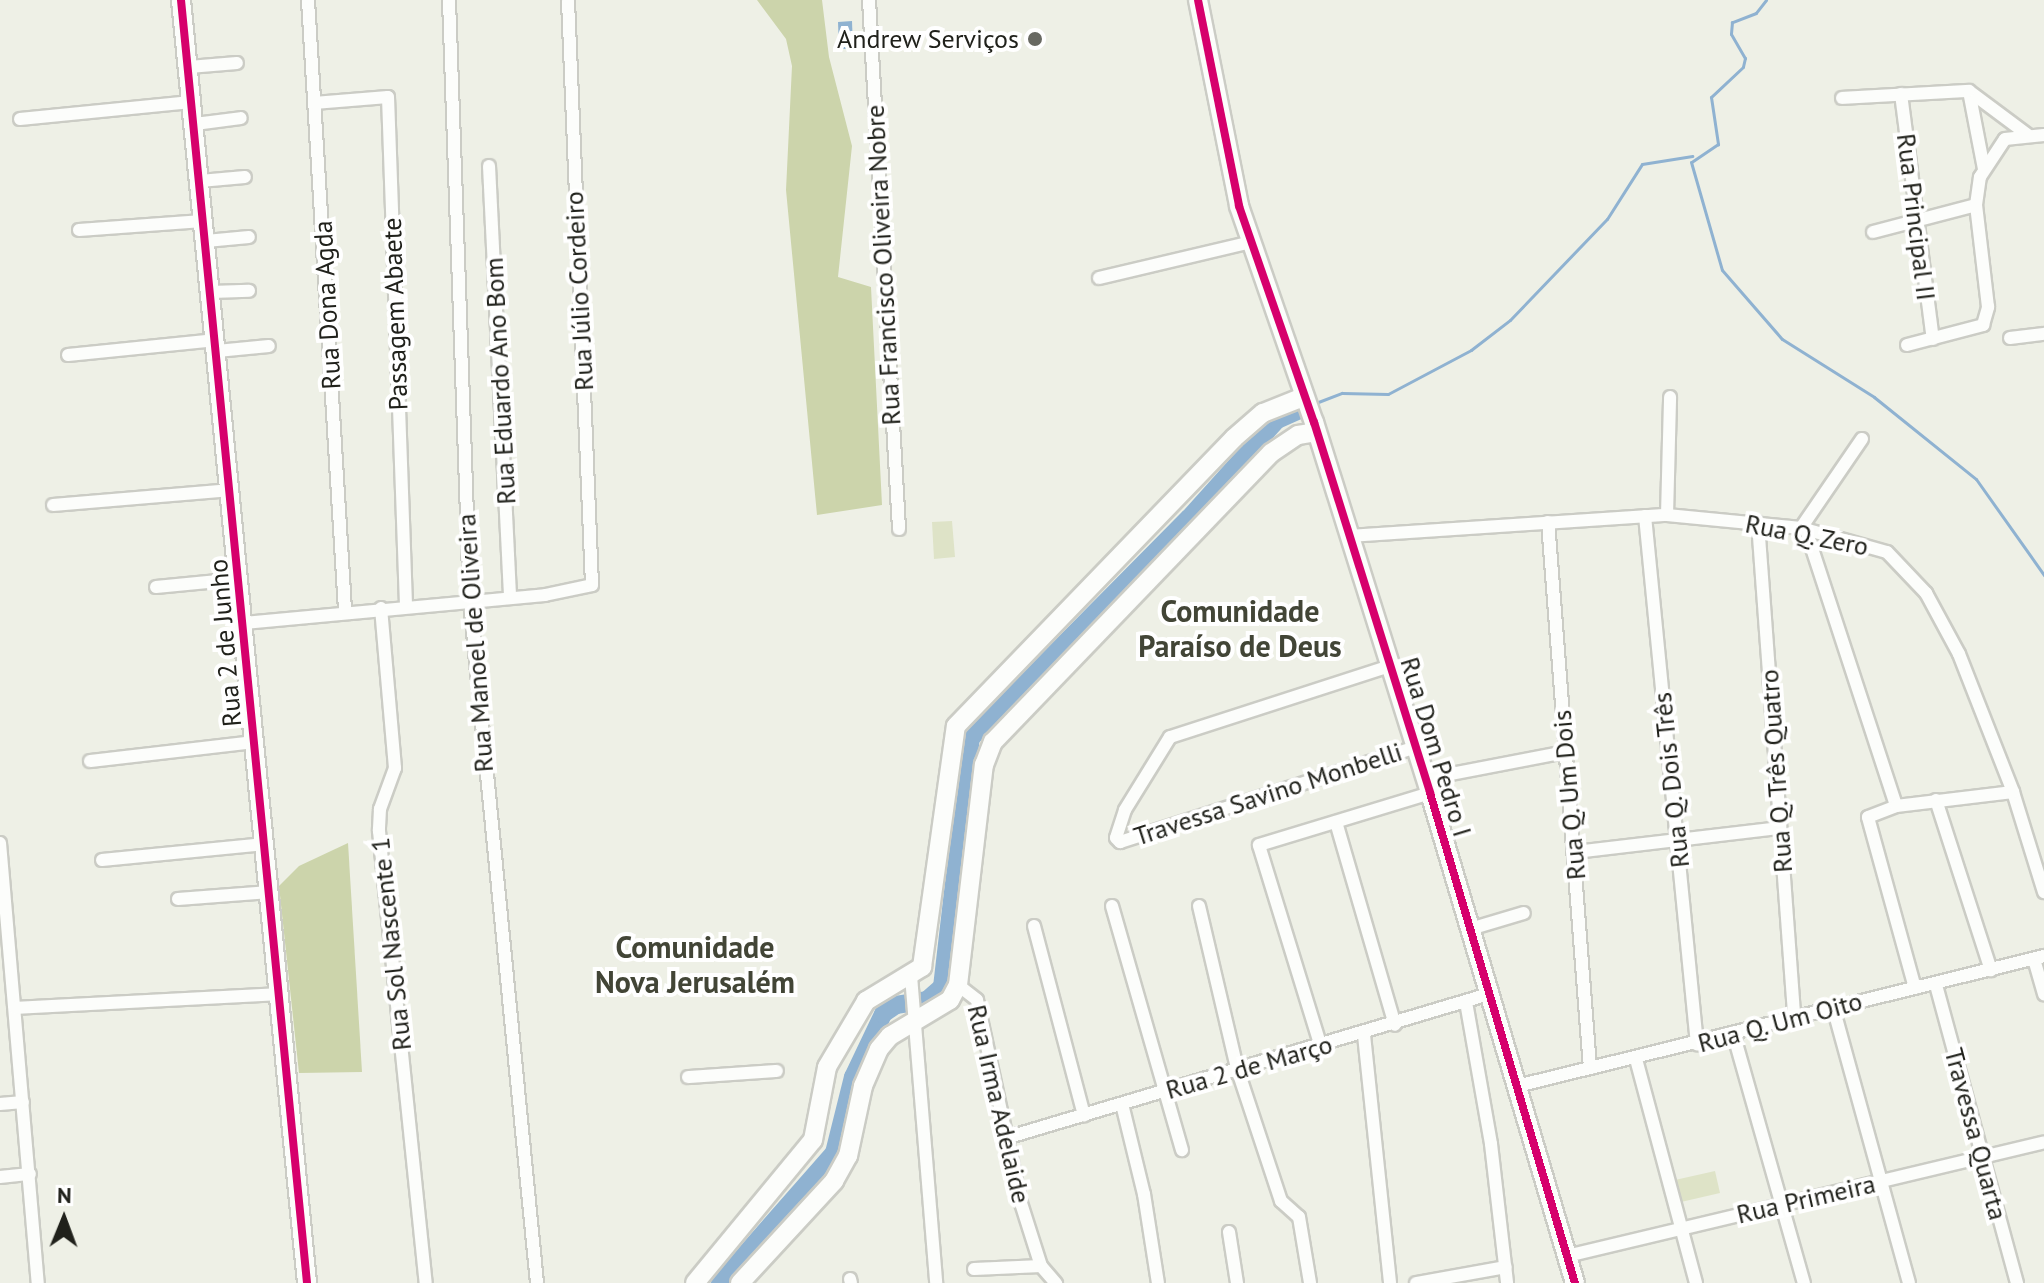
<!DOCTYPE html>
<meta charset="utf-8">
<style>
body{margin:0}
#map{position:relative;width:2044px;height:1283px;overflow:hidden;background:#eef0e6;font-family:"PT Sans",sans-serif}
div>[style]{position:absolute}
.green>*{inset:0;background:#dee3c7}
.forest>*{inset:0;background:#ccd4ab}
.water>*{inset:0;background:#8fb2d1}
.stream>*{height:3px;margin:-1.5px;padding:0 1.5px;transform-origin:1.5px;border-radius:1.5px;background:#8fb2d1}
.river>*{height:18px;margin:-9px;padding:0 9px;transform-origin:9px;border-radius:9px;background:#8fb2d1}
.roads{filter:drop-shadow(2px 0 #cbccc5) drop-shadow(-2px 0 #cbccc5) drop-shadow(0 2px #cbccc5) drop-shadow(0 -2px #cbccc5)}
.street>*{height:12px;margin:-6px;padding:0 6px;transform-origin:6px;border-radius:6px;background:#fcfdfb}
.secondary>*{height:18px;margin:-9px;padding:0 9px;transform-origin:9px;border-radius:9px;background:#fcfdfb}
.cycleway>*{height:8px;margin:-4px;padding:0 4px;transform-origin:4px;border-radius:4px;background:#d6006c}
.dots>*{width:22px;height:22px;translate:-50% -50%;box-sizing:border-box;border:4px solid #fff;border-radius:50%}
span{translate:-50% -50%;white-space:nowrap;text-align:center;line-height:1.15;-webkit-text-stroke:8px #fff;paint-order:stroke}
.poi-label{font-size:26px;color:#20211b}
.right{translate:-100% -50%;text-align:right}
.street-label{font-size:26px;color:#20211b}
.quarter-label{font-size:30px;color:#424536;font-weight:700}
.north{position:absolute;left:24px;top:1179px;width:80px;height:80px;-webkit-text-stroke:6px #fff;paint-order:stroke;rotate:1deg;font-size:22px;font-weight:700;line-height:32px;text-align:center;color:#20211b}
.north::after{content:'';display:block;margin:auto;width:28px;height:36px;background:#20211b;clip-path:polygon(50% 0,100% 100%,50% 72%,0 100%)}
</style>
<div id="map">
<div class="green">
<div style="clip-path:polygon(952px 521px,955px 557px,934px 559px,932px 522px)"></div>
<div style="clip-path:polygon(1715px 1171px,1720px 1193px,1681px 1202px,1675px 1180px)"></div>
</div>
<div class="forest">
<div style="clip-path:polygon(757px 0,822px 0,829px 57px,852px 146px,838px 277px,871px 287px,882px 505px,817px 515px,786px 190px,792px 66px,786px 39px)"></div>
<div style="clip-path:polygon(348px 843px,362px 1072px,299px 1073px,279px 886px,299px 866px)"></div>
</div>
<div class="water">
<div style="clip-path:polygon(852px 21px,853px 49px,839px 49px,838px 22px)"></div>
</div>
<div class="stream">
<div style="left:1766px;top:0;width:16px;rotate:128deg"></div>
<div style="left:1756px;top:13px;width:26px;rotate:159deg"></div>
<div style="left:1732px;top:22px;width:12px;rotate:95deg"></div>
<div style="left:1731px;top:34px;width:28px;rotate:60deg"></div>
<div style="left:1745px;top:58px;width:9px;rotate:103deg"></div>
<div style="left:1743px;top:67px;width:44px;rotate:136.8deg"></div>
<div style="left:1711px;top:97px;width:48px;rotate:81.5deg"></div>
<div style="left:1718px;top:144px;width:32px;rotate:146deg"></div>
<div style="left:1691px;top:162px;width:112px;rotate:74deg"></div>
<div style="left:1722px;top:270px;width:91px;rotate:49deg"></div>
<div style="left:1782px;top:339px;width:109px;rotate:32.2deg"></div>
<div style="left:1874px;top:397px;width:131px;rotate:38.8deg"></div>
<div style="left:1976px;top:479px;width:118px;rotate:54.7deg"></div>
<div style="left:1313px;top:404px;width:31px;rotate:-21deg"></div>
<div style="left:1342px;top:393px;width:46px;rotate:1.2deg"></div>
<div style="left:1388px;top:394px;width:94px;rotate:-27.9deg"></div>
<div style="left:1471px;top:350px;width:49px;rotate:-37.6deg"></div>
<div style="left:1510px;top:320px;width:140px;rotate:-46.2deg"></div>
<div style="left:1607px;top:219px;width:65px;rotate:-57.5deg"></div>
<div style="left:1642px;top:164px;width:51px;rotate:-9.1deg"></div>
</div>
<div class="river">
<div style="left:720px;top:1283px;width:173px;rotate:-48.8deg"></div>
<div style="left:834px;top:1153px;width:78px;rotate:-76deg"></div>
<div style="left:853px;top:1077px;width:70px;rotate:-64.5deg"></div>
<div style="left:883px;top:1014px;width:16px;rotate:-35deg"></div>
<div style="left:896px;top:1005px;width:31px;rotate:-9deg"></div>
<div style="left:927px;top:1000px;width:20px;rotate:-41deg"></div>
<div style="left:942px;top:987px;width:251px;rotate:-83.4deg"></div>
<div style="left:971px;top:738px;width:310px;rotate:-45.3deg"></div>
<div style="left:1189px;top:518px;width:132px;rotate:-48.1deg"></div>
<div style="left:1277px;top:420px;width:32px;rotate:-24deg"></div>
</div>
<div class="roads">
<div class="street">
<div style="left:308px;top:0;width:612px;rotate:86.53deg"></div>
<div style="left:449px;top:0;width:601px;rotate:88deg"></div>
<div style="left:470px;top:601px;width:685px;rotate:84.39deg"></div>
<div style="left:869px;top:0;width:530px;rotate:86.75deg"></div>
<div style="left:189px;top:67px;width:48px;rotate:-4.8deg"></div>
<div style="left:1969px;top:91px;width:79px;rotate:79.1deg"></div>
<div style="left:1969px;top:91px;width:74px;rotate:36.7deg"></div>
<div style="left:1901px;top:94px;width:247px;rotate:82.6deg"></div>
<div style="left:1842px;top:98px;width:127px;rotate:-3.2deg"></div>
<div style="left:314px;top:103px;width:74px;rotate:-4.6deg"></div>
<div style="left:388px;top:97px;width:509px;rotate:87.97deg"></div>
<div style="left:20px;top:119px;width:172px;rotate:-5.7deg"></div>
<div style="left:195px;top:124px;width:46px;rotate:-7.4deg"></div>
<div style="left:489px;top:166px;width:432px;rotate:87.2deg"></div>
<div style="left:200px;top:181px;width:45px;rotate:-5.1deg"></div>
<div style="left:79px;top:230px;width:124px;rotate:-4.2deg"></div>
<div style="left:1873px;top:232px;width:106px;rotate:-14.7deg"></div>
<div style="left:206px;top:241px;width:43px;rotate:-5.3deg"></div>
<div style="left:1099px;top:278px;width:156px;rotate:-13.3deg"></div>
<div style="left:211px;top:292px;width:38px;rotate:-2deg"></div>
<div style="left:2010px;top:338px;width:34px;rotate:-7deg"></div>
<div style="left:1907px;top:345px;width:79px;rotate:-14.7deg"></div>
<div style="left:1983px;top:325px;width:19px;rotate:-74deg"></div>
<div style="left:1988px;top:307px;width:103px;rotate:-96.7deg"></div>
<div style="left:1976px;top:205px;width:28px;rotate:-82deg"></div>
<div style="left:1980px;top:177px;width:45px;rotate:-56.7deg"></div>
<div style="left:2005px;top:139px;width:39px;rotate:-6deg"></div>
<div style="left:217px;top:351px;width:52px;rotate:-5.5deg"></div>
<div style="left:68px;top:355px;width:149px;rotate:-5.8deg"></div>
<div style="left:53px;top:505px;width:179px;rotate:-4.8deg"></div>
<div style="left:1667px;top:515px;width:118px;rotate:-88.5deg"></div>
<div style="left:1645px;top:516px;width:531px;rotate:84.38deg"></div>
<div style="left:1548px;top:522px;width:548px;rotate:85.6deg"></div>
<div style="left:1758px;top:523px;width:497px;rotate:85.8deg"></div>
<div style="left:1801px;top:528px;width:108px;rotate:-55.6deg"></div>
<div style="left:1806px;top:530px;width:290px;rotate:71.9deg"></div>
<div style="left:1349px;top:536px;width:319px;rotate:-3.8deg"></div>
<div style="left:1667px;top:515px;width:135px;rotate:5.5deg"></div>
<div style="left:1801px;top:528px;width:89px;rotate:15.6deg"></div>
<div style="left:1887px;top:552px;width:57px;rotate:46.4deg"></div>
<div style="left:1926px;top:593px;width:69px;rotate:61.6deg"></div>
<div style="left:1959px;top:654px;width:148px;rotate:68.6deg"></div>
<div style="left:2013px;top:792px;width:105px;rotate:72.8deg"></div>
<div style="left:156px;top:587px;width:83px;rotate:-5.5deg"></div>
<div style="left:381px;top:608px;width:161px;rotate:85deg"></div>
<div style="left:395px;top:768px;width:44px;rotate:110.1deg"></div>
<div style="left:380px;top:809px;width:22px;rotate:93deg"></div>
<div style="left:379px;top:831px;width:454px;rotate:84.1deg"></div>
<div style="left:244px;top:623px;width:302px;rotate:-5.3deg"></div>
<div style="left:545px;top:595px;width:48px;rotate:-12deg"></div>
<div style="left:592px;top:585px;width:585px;rotate:-92.35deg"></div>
<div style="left:1390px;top:666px;width:231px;rotate:162.1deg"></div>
<div style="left:1170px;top:737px;width:86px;rotate:121.7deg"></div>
<div style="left:1125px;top:810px;width:29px;rotate:108deg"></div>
<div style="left:1116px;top:838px;width:6px;rotate:45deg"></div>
<div style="left:1120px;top:842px;width:311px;rotate:-17.8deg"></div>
<div style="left:90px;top:761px;width:166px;rotate:-6.6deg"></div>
<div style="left:1425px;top:779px;width:143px;rotate:-10.9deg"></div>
<div style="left:1936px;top:800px;width:179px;rotate:72.1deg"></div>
<div style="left:1336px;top:822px;width:211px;rotate:73.8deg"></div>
<div style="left:0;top:843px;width:442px;rotate:85.1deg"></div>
<div style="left:1575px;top:852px;width:205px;rotate:-6.7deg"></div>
<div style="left:102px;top:860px;width:164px;rotate:-5.6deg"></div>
<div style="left:178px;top:899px;width:92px;rotate:-4.4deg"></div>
<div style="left:1112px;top:906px;width:254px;rotate:74deg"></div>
<div style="left:1199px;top:906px;width:166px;rotate:76.8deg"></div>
<div style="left:1237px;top:1068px;width:140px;rotate:71.7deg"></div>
<div style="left:1281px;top:1201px;width:24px;rotate:42deg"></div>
<div style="left:1299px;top:1217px;width:67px;rotate:80.5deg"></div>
<div style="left:1034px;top:926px;width:196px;rotate:75.2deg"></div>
<div style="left:1470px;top:929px;width:56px;rotate:-16.5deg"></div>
<div style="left:2034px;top:959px;width:37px;rotate:74deg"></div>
<div style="left:911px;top:976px;width:308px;rotate:85.3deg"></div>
<div style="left:958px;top:985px;width:24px;rotate:38deg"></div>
<div style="left:977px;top:1000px;width:208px;rotate:77.8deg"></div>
<div style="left:1021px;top:1203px;width:66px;rotate:72.4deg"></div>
<div style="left:1041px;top:1266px;width:23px;rotate:49deg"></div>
<div style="left:1936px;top:985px;width:309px;rotate:74.8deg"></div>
<div style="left:1915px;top:988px;width:177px;rotate:-105.4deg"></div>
<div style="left:1868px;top:817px;width:30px;rotate:-21deg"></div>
<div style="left:1896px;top:806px;width:118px;rotate:-6.8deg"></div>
<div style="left:1466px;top:1002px;width:144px;rotate:80deg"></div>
<div style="left:1491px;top:1144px;width:140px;rotate:83.4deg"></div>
<div style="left:1833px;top:1007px;width:286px;rotate:74.6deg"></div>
<div style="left:15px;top:1008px;width:265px;rotate:-3deg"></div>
<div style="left:1364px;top:1035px;width:249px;rotate:84deg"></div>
<div style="left:1734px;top:1036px;width:257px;rotate:74.2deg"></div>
<div style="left:1321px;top:1047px;width:211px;rotate:-107.1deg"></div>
<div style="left:1259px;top:845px;width:179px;rotate:-16.9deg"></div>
<div style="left:1636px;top:1059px;width:232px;rotate:75deg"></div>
<div style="left:688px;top:1077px;width:89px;rotate:-3.9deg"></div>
<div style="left:1517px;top:1086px;width:543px;rotate:-13.86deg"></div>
<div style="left:0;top:1104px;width:23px;rotate:-5deg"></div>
<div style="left:1122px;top:1104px;width:93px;rotate:76.3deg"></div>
<div style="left:1144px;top:1194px;width:90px;rotate:81.1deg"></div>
<div style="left:1009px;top:1137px;width:501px;rotate:-16.59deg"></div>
<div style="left:0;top:1177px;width:30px;rotate:-6deg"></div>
<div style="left:1229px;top:1232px;width:52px;rotate:81.1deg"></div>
<div style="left:1567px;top:1256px;width:490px;rotate:-13.4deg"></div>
<div style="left:974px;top:1269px;width:67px;rotate:-2.6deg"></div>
<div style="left:850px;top:1279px;width:4px;rotate:76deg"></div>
<div style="left:1416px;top:1283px;width:91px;rotate:-10.1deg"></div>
</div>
<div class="secondary">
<div style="left:181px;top:0;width:1289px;rotate:84.39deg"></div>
<div style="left:1198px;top:0;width:210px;rotate:78.7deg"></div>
<div style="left:1239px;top:206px;width:229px;rotate:70.9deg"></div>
<div style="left:1314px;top:422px;width:389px;rotate:72.6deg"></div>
<div style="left:1430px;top:793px;width:511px;rotate:73.52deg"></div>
<div style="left:695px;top:1283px;width:185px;rotate:-50.5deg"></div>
<div style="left:813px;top:1140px;width:74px;rotate:-79.1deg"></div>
<div style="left:827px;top:1067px;width:77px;rotate:-59.4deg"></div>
<div style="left:866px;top:1001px;width:66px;rotate:-31.3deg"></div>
<div style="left:922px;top:967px;width:243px;rotate:-82deg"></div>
<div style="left:956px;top:726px;width:400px;rotate:-46deg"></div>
<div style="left:1234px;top:438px;width:38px;rotate:-41deg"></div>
<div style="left:1263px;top:413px;width:43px;rotate:-21.8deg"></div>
<div style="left:740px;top:1283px;width:139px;rotate:-47.3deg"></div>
<div style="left:834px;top:1181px;width:29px;rotate:-61deg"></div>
<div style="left:848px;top:1156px;width:72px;rotate:-77.9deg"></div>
<div style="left:863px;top:1086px;width:40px;rotate:-66.6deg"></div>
<div style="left:879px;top:1049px;width:17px;rotate:-50deg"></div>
<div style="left:890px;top:1036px;width:70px;rotate:-31deg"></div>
<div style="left:950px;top:1000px;width:17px;rotate:-62deg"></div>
<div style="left:958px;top:985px;width:222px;rotate:-83.3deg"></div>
<div style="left:984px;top:765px;width:25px;rotate:-69deg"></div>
<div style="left:993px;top:742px;width:401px;rotate:-46.1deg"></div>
<div style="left:1271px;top:453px;width:32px;rotate:-34deg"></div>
<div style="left:1298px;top:435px;width:18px;rotate:-9deg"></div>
</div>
</div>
<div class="cycleway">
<div style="left:181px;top:0;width:1289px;rotate:84.39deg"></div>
<div style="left:1198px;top:0;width:210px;rotate:78.7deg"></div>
<div style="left:1239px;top:206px;width:229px;rotate:70.9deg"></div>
<div style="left:1314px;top:422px;width:389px;rotate:72.6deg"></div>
<div style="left:1430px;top:793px;width:511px;rotate:73.52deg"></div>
</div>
<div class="dots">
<div style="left:1035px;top:39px;background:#686962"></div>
</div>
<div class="poi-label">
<span class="right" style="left:1019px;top:39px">Andrew Serviços</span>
</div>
<div class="street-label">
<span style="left:1916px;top:217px;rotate:83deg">Rua Principal II</span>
<span style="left:883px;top:265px;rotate:-93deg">Rua Francisco Oliveira Nobre</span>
<span style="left:579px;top:291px;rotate:-93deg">Rua Júlio Cordeiro</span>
<span style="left:327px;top:305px;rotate:-93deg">Rua Dona Agda</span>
<span style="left:395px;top:314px;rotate:-92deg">Passagem Abaete</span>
<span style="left:500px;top:381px;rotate:-93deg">Rua Eduardo Ano Bom</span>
<span style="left:1807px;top:535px;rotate:11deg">Rua Q. Zero</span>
<span style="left:225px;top:643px;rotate:-95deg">Rua 2 de Junho</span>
<span style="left:475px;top:643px;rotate:-94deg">Rua Manoel de Oliveira</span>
<span style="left:1436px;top:747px;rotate:73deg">Rua Dom Pedro I</span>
<span style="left:1776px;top:771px;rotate:-94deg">Rua Q. Três Quatro</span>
<span style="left:1671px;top:780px;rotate:-96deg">Rua Q. Dois Três</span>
<span style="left:1268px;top:794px;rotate:-18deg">Travessa Savino Monbelli</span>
<span style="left:1569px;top:795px;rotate:-95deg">Rua Q. Um Dois</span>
<span style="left:391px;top:944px;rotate:-96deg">Rua Sol Nascente 1</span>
<span style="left:1780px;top:1022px;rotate:-15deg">Rua Q. Um Oito</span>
<span style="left:1249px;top:1067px;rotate:-16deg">Rua 2 de Março</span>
<span style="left:999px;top:1104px;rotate:77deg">Rua Irma Adelaide</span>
<span style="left:1976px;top:1134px;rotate:75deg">Travessa Quarta</span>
<span style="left:1806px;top:1199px;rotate:-13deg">Rua Primeira</span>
</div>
<div class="quarter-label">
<span style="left:1240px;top:628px">Comunidade<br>Paraíso de Deus</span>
<span style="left:695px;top:964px">Comunidade<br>Nova Jerusalém</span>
</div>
<div class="north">N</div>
</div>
